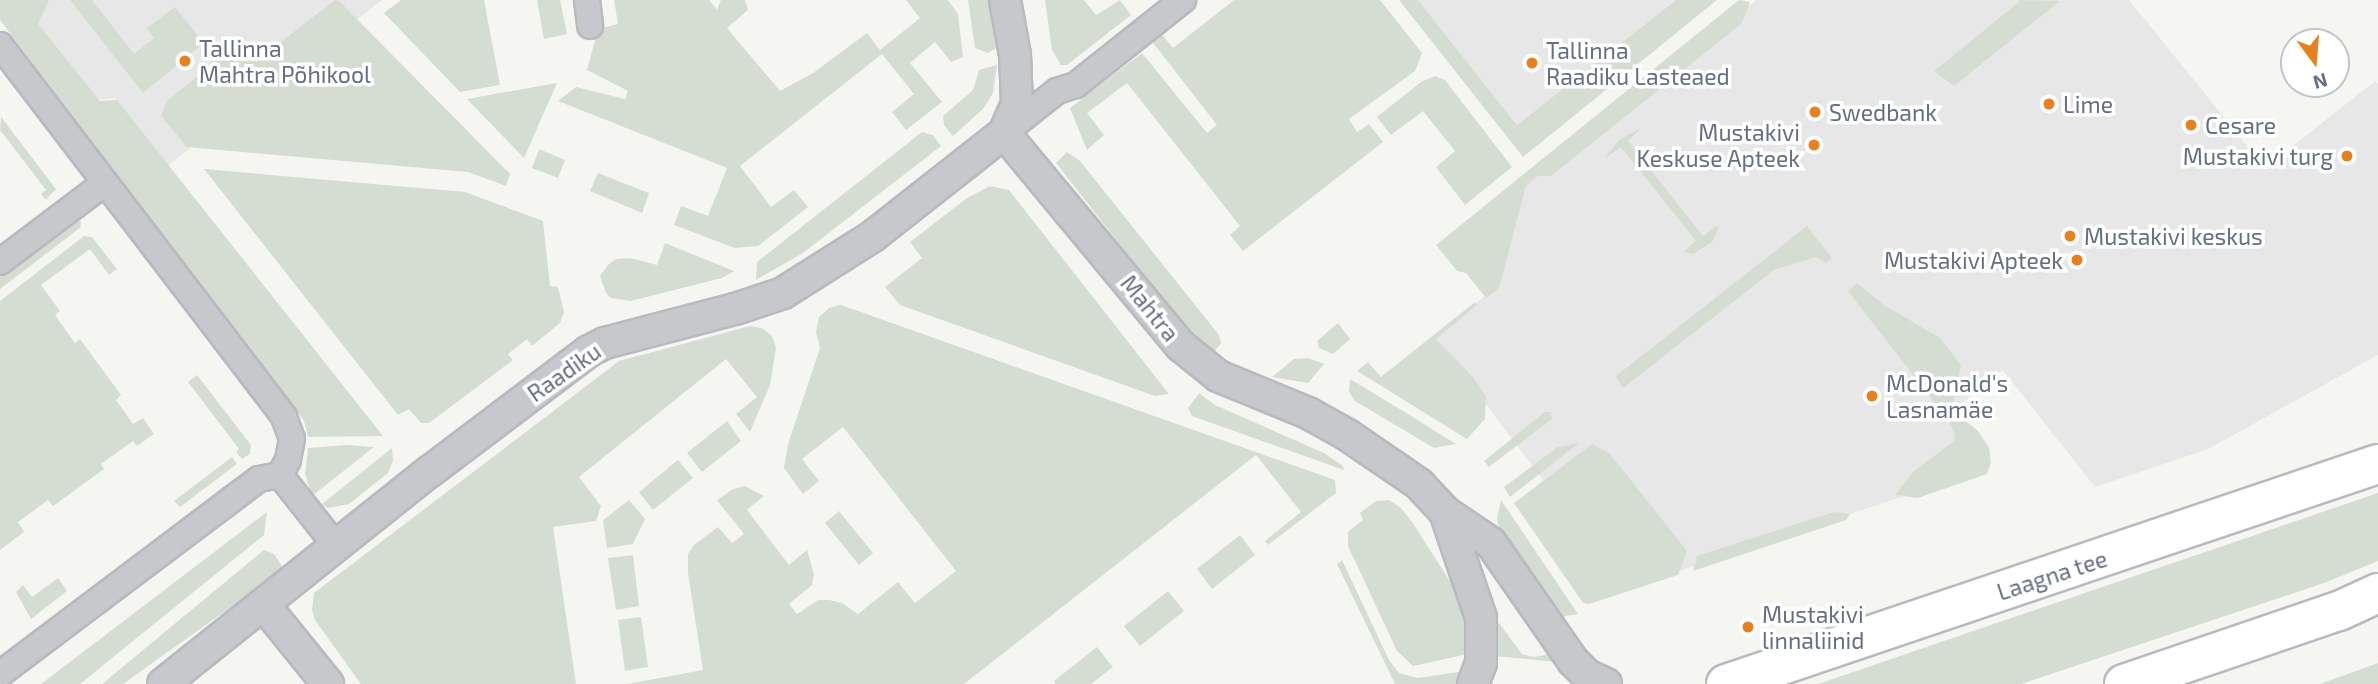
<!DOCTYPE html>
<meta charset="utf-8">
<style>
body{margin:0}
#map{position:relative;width:2378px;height:684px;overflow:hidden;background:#f5f6f2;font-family:"Exo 2",sans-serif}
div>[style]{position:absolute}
.built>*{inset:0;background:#e6e7e6}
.green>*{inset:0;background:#d5ddd3}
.roads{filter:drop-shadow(2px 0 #b8babf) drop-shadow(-2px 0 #b8babf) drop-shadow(0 2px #b8babf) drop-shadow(0 -2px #b8babf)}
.minor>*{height:24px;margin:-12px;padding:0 12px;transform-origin:12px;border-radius:12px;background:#c6c8cc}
.tertiary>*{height:30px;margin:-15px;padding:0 15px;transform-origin:15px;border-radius:15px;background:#c6c8cc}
.primary>*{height:38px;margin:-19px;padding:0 19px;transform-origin:19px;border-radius:19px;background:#fff}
.dots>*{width:19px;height:19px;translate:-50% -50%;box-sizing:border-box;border:4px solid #fff;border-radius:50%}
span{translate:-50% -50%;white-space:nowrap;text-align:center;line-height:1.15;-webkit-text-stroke:7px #fff;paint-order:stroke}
.poi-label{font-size:23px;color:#646e84}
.left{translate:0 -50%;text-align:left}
.right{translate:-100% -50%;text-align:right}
.street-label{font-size:23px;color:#646e84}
.north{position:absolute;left:2280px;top:28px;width:70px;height:70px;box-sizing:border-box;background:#fff;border:2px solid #c1c5ce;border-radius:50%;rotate:164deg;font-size:19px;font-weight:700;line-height:28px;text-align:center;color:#646e84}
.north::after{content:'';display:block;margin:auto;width:24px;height:32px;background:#e9801f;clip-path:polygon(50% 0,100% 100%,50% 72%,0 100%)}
</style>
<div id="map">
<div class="built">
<div style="clip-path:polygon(37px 0,382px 0,167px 166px,115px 98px,97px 100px,37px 24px)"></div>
<div style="clip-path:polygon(1418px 0,1676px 0,1517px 125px)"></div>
<div style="clip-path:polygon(1756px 0,2129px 0,2265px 168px,2375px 81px,2378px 84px,2378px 355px,2208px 449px,2095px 487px,2003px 370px,1949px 414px,1991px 467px,1626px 589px,1434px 336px,1498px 286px,1527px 183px)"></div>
</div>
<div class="green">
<div style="clip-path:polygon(0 0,49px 0,38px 24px,100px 101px,117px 100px,383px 436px,308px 437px,304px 421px,0 20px)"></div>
<div style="clip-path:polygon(70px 0,92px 0,134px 54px,154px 38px,147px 28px,175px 7px,204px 43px,143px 93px)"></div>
<div style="clip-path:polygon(335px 0,339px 1px,510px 174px,506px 186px,468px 172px,187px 147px,161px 116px,167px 101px,232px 48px,244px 53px,258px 44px,277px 45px)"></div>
<div style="clip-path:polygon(401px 0,484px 0,500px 85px,460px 92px,384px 13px)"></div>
<div style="clip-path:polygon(537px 0,560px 0,567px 34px,544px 39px)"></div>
<div style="clip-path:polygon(614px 0,709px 0,717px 10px,721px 0,745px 0,748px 10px,727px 28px,780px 91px,813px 73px,867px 33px,880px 50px,920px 18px,906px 0,948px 0,958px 14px,963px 57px,951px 62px,935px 42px,910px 63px,942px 102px,906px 130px,892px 112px,914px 94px,882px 54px,740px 166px,771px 207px,794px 190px,808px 207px,758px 246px,735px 248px,674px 225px,681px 206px,708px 216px,727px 168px,558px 101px,576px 87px,625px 99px,628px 91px,587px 70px,598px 29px,618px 24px)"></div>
<div style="clip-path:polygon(968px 0,989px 0,996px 48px,988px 53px,975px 48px)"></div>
<div style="clip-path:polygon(1045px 0,1084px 0,1096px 15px,1120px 0,1131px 15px,1067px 65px,1061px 65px,1052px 50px)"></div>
<div style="clip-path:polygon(1234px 0,1380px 0,1422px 53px,1415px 71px,1349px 119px,1357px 132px,1369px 124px,1383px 142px,1243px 251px,1230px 235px,1240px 226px,1127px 83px,1087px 113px,1104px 135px,1087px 150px,1070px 108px,1142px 53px,1207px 133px,1217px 125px,1150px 39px,1160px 32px,1173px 48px)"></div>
<div style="clip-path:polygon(1399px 0,1418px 0,1517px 125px,1676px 0,1717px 0,1523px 157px)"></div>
<div style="clip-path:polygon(1739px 0,1750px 2px,1741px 24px,1551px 176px,1538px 176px,1526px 186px,1499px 288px,1486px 298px,1466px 273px,1457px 271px,1436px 245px)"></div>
<div style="clip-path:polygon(2018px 0,2060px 1px,1954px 86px,1934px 71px,2019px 2px)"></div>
<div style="clip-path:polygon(997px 65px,993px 93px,983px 109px,953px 136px,944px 125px,943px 116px,973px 90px,979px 70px)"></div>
<div style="clip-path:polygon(1435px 76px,1445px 80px,1512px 167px,1465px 205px,1436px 167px,1455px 151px,1423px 111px,1391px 135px,1377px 117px,1421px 82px)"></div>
<div style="clip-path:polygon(557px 83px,524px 158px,467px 99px)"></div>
<div style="clip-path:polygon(1px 117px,56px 189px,46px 200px,41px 194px,46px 190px,0 130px)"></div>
<div style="clip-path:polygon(1641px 128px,1628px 141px,1703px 236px,1716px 226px,1719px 227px,1712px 242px,1693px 254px,1683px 252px,1696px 241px,1621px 147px,1605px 158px,1619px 140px)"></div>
<div style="clip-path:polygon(922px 132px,933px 135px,941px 146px,803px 253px,756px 280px,757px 262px)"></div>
<div style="clip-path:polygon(539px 149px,565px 160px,558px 178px,532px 168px)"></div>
<div style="clip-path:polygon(1067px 152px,1080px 161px,1219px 335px,1221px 343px,1214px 352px,1185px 328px,1056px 163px)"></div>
<div style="clip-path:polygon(204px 169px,465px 192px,543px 221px,550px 286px,558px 287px,564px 312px,560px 323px,532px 346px,527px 339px,508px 354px,513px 360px,429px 423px,421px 423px,409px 409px,398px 415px)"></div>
<div style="clip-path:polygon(598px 173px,649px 193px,642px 213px,590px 191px)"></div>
<div style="clip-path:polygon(990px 186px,1009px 190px,1169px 394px,1155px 396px,900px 305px,885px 287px,922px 258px,910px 242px,967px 198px)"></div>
<div style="clip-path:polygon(76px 216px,81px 223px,80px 228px,0 289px,0 274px)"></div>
<div style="clip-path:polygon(1807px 226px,1832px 258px,1826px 263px,1816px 257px,1774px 270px,1623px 388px,1616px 376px)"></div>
<div style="clip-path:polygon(84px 236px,92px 237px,117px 269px,109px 275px,90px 249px,41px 285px,60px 311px,55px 315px,75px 343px,80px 339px,121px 395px,116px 400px,133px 424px,143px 418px,154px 434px,137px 446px,133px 441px,101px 464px,104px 469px,53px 506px,48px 500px,18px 522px,24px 532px,0 550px,0 301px)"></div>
<div style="clip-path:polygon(665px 243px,734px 271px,722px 278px,631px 301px,611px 298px,606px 293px,600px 276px,608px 265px,616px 259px,630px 258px,657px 265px)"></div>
<div style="clip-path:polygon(1857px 283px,1884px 305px,1940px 338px,1961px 365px,1951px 411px,1945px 416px,1848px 291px)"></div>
<div style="clip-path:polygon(1475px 302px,1477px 305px,1436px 339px,1474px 378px,1486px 397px,1485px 419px,1467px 439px,1357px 371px,1368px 362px,1381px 377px)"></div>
<div style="clip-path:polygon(841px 305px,1335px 480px,1336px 493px,1268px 545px,1265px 541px,1301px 512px,1256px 455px,964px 684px,627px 684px,703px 670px,688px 573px,688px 554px,694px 545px,718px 527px,732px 543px,744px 534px,717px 500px,733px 489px,745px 486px,764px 496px,747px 510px,789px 565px,807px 550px,814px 574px,812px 585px,789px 604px,797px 614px,818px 600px,829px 600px,842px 603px,858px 614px,898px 582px,915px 603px,956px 571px,843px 427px,802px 459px,819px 481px,803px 494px,784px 468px,788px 444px,820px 348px,816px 332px,819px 317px,829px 308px)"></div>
<div style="clip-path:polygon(1338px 323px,1350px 339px,1333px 354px,1319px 348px,1317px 341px)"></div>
<div style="clip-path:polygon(750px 326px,762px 328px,772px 336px,776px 348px,770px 385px,750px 432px,736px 414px,757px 397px,726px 359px,579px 477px,601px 506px,596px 521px,553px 527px,576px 684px,361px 684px,315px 620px,312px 610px,314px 593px,619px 361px)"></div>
<div style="clip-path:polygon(1308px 358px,1324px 364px,1308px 383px,1272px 377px,1294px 359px)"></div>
<div style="clip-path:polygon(197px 375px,251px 445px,250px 454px,242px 459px,236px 452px,239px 449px,188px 382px)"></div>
<div style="clip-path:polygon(1350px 379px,1403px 411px,1456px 444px,1434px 448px,1355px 401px,1349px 392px)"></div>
<div style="clip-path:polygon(1199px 393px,1215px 405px,1324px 453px,1343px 466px,1344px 470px,1192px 416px,1188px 408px)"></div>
<div style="clip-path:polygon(1545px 412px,1551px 412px,1552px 419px,1489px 467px,1484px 461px)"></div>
<div style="clip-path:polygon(1962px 418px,1978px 431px,1989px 448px,1991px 462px,1987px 474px,1918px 498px,1895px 495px,1913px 472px,1954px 441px,1955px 433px,1949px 423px)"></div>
<div style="clip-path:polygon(727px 421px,741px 441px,702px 472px,687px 453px)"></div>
<div style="clip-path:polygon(1579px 443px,1510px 497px,1504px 487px,1558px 447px)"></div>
<div style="clip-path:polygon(1592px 444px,1610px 454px,1687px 551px,1678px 575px,1589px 604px,1583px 603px,1514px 503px)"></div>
<div style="clip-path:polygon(347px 445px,374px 447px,312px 496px,305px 474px,308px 448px)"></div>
<div style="clip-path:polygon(392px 448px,393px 461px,388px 473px,349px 504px,328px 508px,322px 504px)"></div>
<div style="clip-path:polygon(232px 457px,237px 464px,180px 507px,174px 501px)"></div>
<div style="clip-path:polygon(678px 460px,693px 478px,653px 510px,639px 492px)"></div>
<div style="clip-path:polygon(2378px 493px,2378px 561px,2324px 583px,2021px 684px,1818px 684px)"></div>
<div style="clip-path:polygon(629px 500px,645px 519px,633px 544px,607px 548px,603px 520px)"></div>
<div style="clip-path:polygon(1389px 500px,1401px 508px,1412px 522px,1462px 600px,1468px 613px,1468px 654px,1413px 666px,1397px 651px,1348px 546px,1348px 532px,1363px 520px,1360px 513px,1376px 501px)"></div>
<div style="clip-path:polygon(1501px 500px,1578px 614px,1559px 617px,1500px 535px,1497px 519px)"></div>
<div style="clip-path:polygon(839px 511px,873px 553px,859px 565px,825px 523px)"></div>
<div style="clip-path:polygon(267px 512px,264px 535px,80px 684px,41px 684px)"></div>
<div style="clip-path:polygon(1834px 512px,1850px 514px,1846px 520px,1693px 571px,1697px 556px)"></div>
<div style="clip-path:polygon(1240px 535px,1255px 555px,1212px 589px,1197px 569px)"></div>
<div style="clip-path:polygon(264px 550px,274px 554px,284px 569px,123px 684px,102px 684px)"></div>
<div style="clip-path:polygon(633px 555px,639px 606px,616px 610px,608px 558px)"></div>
<div style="clip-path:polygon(1342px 560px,1389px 660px,1399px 673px,1418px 678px,1465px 671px,1458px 684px,1395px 684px,1337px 564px)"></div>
<div style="clip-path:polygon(58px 578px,67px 591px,31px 619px,16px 592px,23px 585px,32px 597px)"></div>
<div style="clip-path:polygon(1168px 591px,1184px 611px,1140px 646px,1124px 626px)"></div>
<div style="clip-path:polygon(641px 617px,648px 667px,625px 671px,618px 620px)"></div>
<div style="clip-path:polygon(1498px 622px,1522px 654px,1534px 657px,1550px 654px,1556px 662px,1495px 656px,1496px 623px)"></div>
<div style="clip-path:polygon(1097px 647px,1113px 667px,1091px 684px,1056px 684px,1054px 681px)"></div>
<div style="clip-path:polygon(2378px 663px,2378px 684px,2320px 684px)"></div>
</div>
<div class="roads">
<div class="minor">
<div style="left:587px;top:0;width:26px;rotate:83deg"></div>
<div style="left:0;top:45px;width:468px;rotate:52.6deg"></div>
<div style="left:284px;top:417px;width:23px;rotate:70deg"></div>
<div style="left:292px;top:439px;width:21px;rotate:101deg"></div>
<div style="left:288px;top:460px;width:17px;rotate:118deg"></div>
<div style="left:1005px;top:132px;width:66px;rotate:-38.3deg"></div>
<div style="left:1057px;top:91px;width:20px;rotate:-18deg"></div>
<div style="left:1076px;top:85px;width:137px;rotate:-38.5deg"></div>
<div style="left:0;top:262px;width:131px;rotate:-37deg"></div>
<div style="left:0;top:674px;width:324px;rotate:-37deg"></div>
<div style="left:259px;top:479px;width:21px;rotate:-11deg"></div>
<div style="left:280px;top:475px;width:90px;rotate:51.7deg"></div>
</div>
<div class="tertiary">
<div style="left:1004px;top:133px;width:277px;rotate:50.3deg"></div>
<div style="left:1181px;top:346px;width:48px;rotate:39deg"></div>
<div style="left:1218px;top:376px;width:97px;rotate:22.3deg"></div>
<div style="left:1308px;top:413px;width:43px;rotate:28.9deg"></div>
<div style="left:1346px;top:434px;width:88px;rotate:34.4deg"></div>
<div style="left:1419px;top:484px;width:38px;rotate:47deg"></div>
<div style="left:1445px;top:512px;width:55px;rotate:34deg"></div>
<div style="left:1491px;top:543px;width:144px;rotate:55.2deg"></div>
<div style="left:1573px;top:661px;width:20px;rotate:45deg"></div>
<div style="left:1587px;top:675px;width:21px;rotate:25deg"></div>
<div style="left:1445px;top:512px;width:112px;rotate:71.2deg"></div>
<div style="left:1481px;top:618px;width:45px;rotate:90deg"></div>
<div style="left:1481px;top:663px;width:22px;rotate:111deg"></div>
<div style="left:264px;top:605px;width:102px;rotate:51deg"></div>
<div style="left:163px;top:684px;width:340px;rotate:-38.6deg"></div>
<div style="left:429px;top:472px;width:201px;rotate:-37.1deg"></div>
<div style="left:589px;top:351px;width:18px;rotate:-27deg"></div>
<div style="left:605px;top:343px;width:134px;rotate:-14.7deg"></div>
<div style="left:735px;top:309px;width:51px;rotate:-18.4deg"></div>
<div style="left:783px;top:293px;width:107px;rotate:-32.3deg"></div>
<div style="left:873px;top:236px;width:167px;rotate:-38.2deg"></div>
<div style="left:1004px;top:133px;width:32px;rotate:-66deg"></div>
<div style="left:1017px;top:104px;width:49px;rotate:-92.3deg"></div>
<div style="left:1015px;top:55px;width:56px;rotate:-100.3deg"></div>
</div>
<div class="primary">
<div style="left:1726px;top:684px;width:688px;rotate:-18.65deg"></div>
<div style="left:2124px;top:684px;width:227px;rotate:-18.8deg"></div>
<div style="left:2339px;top:611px;width:43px;rotate:-24.8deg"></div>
</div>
</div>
<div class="dots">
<div style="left:185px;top:61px;background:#e9801f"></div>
<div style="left:1532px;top:63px;background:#e9801f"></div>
<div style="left:2049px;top:104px;background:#e9801f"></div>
<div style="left:1815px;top:112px;background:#e9801f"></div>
<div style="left:2191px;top:125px;background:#e9801f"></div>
<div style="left:1814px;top:145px;background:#e9801f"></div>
<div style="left:2347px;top:156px;background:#e9801f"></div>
<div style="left:2070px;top:236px;background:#e9801f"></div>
<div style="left:2077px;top:260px;background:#e9801f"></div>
<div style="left:1872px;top:396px;background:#e9801f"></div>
<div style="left:1748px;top:627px;background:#e9801f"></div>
</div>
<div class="poi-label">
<span class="left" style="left:199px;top:61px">Tallinna<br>Mahtra Põhikool</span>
<span class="left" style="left:1546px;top:63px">Tallinna<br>Raadiku Lasteaed</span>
<span class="left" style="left:2063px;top:104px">Lime</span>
<span class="left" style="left:1829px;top:112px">Swedbank</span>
<span class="left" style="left:2205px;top:125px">Cesare</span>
<span class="right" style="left:1800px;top:145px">Mustakivi<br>Keskuse Apteek</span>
<span class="right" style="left:2333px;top:156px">Mustakivi turg</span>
<span class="left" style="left:2084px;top:236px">Mustakivi keskus</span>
<span class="right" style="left:2063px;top:260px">Mustakivi Apteek</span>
<span class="left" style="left:1886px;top:396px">McDonald's<br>Lasnamäe</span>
<span class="left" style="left:1762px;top:627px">Mustakivi<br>linnaliinid</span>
</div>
<div class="street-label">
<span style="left:1150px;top:308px;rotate:51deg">Mahtra</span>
<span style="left:564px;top:372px;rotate:-35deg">Raadiku</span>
<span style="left:2052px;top:575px;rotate:-18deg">Laagna tee</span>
</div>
<div class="north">N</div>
</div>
